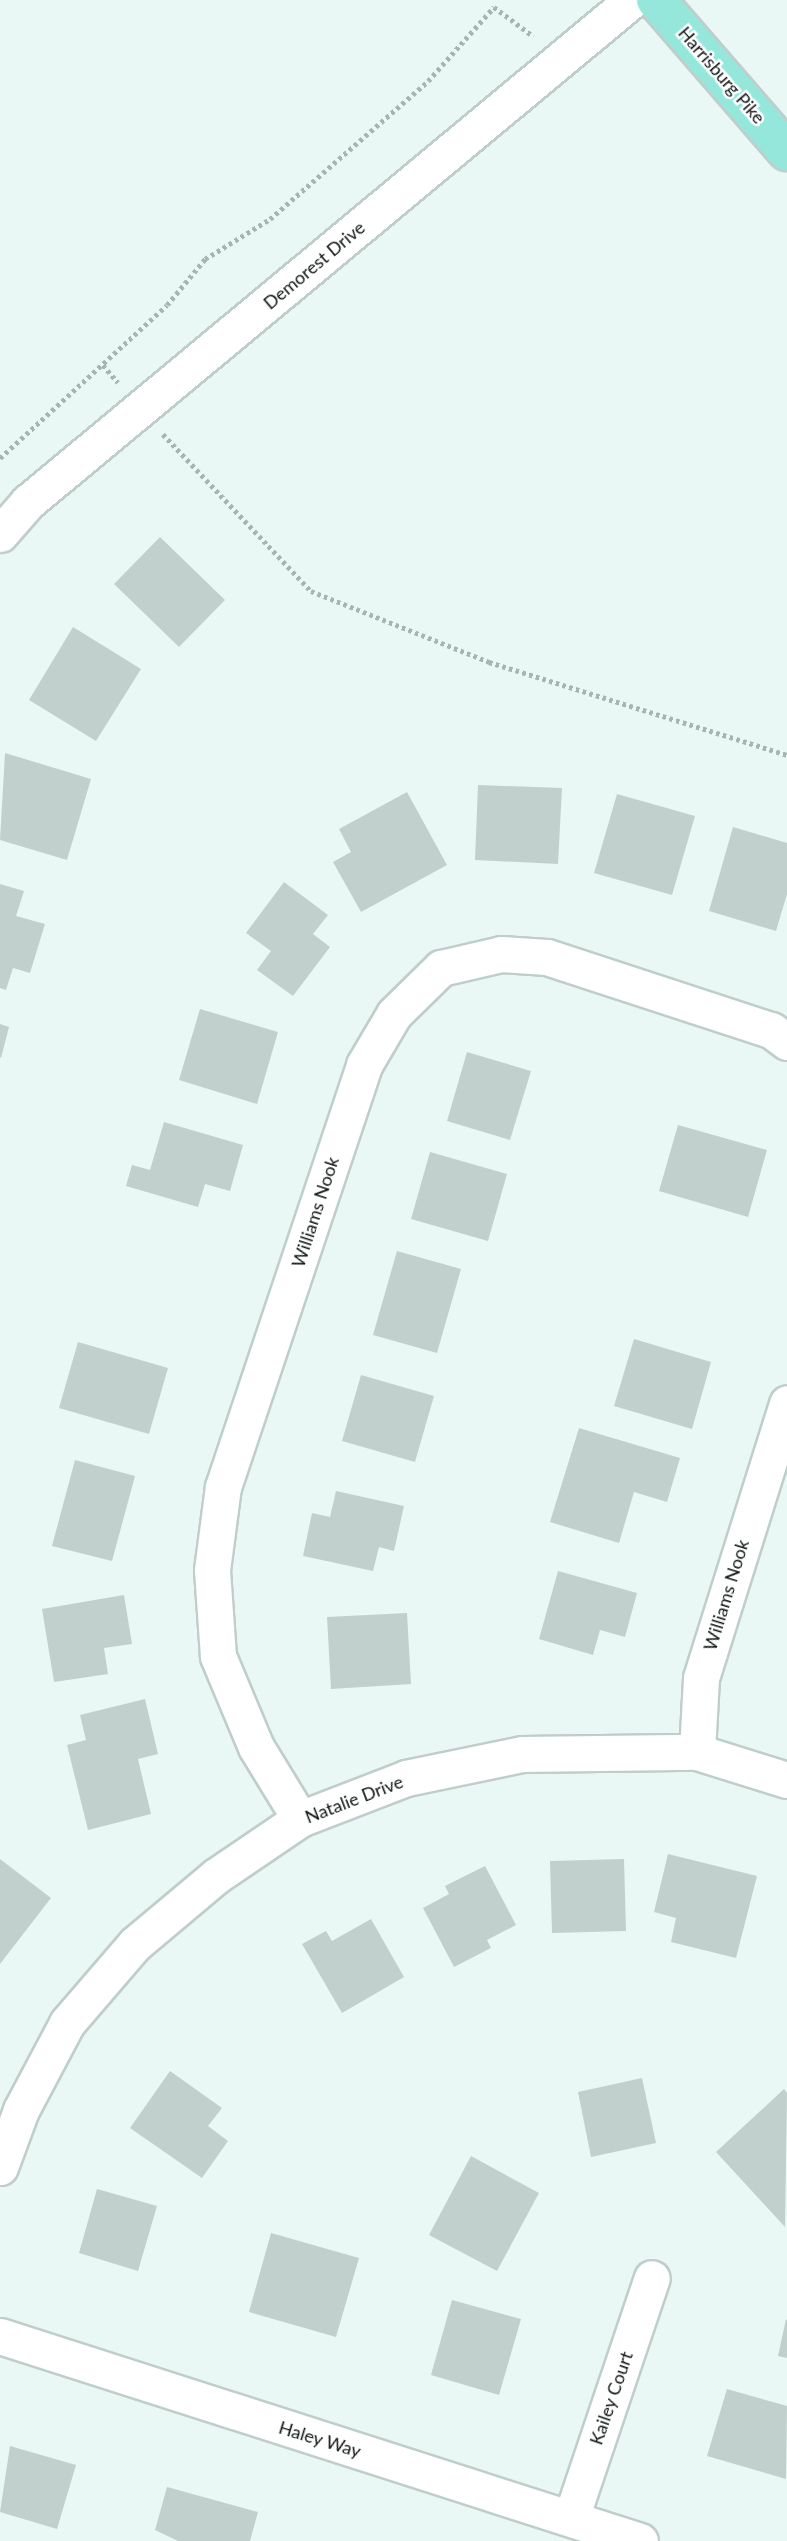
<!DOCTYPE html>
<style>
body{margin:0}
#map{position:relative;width:787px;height:2541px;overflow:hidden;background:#e9f8f5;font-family:Lato,sans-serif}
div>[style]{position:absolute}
.building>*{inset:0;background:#c2d0cd}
.path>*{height:4.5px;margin-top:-2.25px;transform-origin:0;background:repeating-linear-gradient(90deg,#a8b4b1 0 3.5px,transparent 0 7px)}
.roads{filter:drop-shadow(2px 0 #c0cecb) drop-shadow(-2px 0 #c0cecb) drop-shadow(0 2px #c0cecb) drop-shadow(0 -2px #c0cecb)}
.minor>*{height:35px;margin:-17.5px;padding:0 17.5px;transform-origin:17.5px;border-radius:17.5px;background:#fff}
.primary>*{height:38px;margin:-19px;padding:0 19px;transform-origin:19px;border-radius:19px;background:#95e7db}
span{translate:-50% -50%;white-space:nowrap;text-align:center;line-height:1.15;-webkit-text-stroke:5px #fff;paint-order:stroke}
.street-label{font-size:18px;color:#111615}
</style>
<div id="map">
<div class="building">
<div style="clip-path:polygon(160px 537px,225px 600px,179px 647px,114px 584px)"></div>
<div style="clip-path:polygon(73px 627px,141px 669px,96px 741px,29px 700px)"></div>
<div style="clip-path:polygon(5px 753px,91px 779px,67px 860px,0 840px)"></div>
<div style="clip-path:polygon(478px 785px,562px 788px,558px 864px,475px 860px)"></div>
<div style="clip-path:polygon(407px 792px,447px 865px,361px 912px,333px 862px,351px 852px,339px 829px)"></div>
<div style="clip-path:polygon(617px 794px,695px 816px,672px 895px,594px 873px)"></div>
<div style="clip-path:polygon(733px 827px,787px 843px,787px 894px,776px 931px,709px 911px)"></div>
<div style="clip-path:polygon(284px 882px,328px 915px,313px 934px,330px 947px,293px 996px,257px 970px,271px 951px,246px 933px)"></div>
<div style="clip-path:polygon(0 884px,24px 891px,16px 916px,45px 924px,30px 973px,13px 968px,6px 990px,0 988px)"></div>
<div style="clip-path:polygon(200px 1009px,278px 1032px,257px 1104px,179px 1080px)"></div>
<div style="clip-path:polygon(0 1024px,9px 1027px,1px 1058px,0 1057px)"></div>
<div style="clip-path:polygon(467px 1052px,531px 1071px,510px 1140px,447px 1121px)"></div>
<div style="clip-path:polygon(164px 1122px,243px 1145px,230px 1191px,205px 1184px,198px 1207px,126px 1186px,132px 1165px,150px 1170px)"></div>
<div style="clip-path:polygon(678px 1125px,767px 1150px,748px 1217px,659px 1191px)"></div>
<div style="clip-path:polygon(430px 1152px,507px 1174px,488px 1241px,411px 1219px)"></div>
<div style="clip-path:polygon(397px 1251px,461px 1269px,437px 1353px,373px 1335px)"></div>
<div style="clip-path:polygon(634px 1339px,711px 1362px,692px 1429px,614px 1406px)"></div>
<div style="clip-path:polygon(78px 1342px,168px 1368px,149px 1434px,59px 1408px)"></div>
<div style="clip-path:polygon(361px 1375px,434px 1396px,415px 1462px,342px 1441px)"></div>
<div style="clip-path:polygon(579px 1428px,680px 1458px,667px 1502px,634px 1492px,619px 1543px,550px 1522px)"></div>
<div style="clip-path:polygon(75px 1460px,135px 1476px,112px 1561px,52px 1546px)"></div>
<div style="clip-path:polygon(336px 1491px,404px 1506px,394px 1551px,379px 1547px,373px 1571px,303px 1556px,312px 1513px,330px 1517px)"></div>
<div style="clip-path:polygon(558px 1571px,637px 1593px,625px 1637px,600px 1630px,593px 1655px,539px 1639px)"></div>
<div style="clip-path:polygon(124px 1595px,132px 1644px,104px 1648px,108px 1674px,54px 1682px,42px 1609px)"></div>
<div style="clip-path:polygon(407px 1613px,411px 1684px,331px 1689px,327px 1617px)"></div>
<div style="clip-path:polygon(145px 1699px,158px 1754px,138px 1759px,151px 1814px,88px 1830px,67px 1745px,86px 1740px,80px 1715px)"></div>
<div style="clip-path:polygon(668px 1854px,757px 1876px,736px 1958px,671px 1942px,676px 1918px,654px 1912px)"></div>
<div style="clip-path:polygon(0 1859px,51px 1898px,0 1964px)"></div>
<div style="clip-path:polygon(624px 1859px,626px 1931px,552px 1933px,550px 1861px)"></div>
<div style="clip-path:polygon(485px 1866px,516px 1925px,487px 1940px,491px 1948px,454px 1967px,423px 1908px,449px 1894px,445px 1886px)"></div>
<div style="clip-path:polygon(371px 1919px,404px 1977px,342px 2013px,302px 1944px,326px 1931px,332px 1941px)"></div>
<div style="clip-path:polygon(170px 2071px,222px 2108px,208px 2126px,228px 2141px,202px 2178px,130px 2128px)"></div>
<div style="clip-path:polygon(642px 2078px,656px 2143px,591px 2157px,578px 2092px)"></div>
<div style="clip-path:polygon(784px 2089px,787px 2093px,785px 2227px,716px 2152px)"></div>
<div style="clip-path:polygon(471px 2156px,539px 2193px,497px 2271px,429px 2235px)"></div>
<div style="clip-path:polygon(97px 2189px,157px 2206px,138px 2271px,79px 2253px)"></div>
<div style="clip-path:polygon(271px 2233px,359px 2258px,336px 2337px,249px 2312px)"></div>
<div style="clip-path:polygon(452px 2300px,521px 2319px,499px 2395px,431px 2375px)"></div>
<div style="clip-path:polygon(786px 2319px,787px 2320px,787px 2358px,778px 2356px)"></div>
<div style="clip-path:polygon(727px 2389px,787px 2406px,786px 2479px,707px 2456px)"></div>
<div style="clip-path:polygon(10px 2446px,76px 2465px,57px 2529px,0 2512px)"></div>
<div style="clip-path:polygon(167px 2487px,258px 2512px,250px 2541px,178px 2541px,155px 2530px)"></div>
</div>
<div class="path">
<div style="left:103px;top:365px;width:23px;rotate:49deg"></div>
<div style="left:163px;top:434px;width:216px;rotate:46.7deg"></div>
<div style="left:311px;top:591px;width:192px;rotate:21.7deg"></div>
<div style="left:489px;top:662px;width:312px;rotate:17.3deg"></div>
<div style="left:0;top:458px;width:226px;rotate:-42.5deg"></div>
<div style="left:167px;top:305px;width:60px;rotate:-50.4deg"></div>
<div style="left:205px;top:259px;width:76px;rotate:-31.6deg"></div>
<div style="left:270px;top:219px;width:210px;rotate:-41.1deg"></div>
<div style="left:428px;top:81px;width:99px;rotate:-48.3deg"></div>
<div style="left:494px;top:7px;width:49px;rotate:36.6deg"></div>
</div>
<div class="roads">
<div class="minor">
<div style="left:0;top:534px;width:43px;rotate:-48.8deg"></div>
<div style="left:28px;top:502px;width:785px;rotate:-39.73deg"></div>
<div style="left:697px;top:1752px;width:74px;rotate:-86.9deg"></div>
<div style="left:701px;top:1678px;width:288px;rotate:-72.6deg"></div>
<div style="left:300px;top:1819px;width:84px;rotate:-121.4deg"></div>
<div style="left:256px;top:1747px;width:99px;rotate:-112.7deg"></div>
<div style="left:218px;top:1656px;width:86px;rotate:-94deg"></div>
<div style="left:212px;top:1570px;width:84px;rotate:-82.5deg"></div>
<div style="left:223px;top:1487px;width:445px;rotate:-71.5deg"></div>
<div style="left:364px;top:1065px;width:59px;rotate:-59.5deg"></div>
<div style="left:394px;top:1014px;width:66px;rotate:-44.4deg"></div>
<div style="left:441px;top:968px;width:62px;rotate:-13.1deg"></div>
<div style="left:501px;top:954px;width:46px;rotate:3.7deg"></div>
<div style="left:547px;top:957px;width:236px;rotate:18.1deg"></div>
<div style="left:771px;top:1030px;width:20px;rotate:37deg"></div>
<div style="left:0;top:2167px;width:61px;rotate:-69.8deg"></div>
<div style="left:21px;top:2110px;width:98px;rotate:-62.1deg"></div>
<div style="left:67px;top:2023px;width:104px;rotate:-49.3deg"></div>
<div style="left:135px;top:1944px;width:106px;rotate:-40deg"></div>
<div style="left:216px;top:1876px;width:102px;rotate:-34.2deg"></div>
<div style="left:300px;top:1819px;width:114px;rotate:-21.1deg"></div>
<div style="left:406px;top:1778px;width:118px;rotate:-11.7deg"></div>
<div style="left:522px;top:1754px;width:175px;rotate:-0.7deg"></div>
<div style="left:697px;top:1752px;width:94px;rotate:17.3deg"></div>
<div style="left:0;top:2336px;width:672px;rotate:17.76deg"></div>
<div style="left:571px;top:2518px;width:253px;rotate:-71.4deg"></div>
</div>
<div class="primary">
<div style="left:656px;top:0;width:200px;rotate:49.1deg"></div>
</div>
</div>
<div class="street-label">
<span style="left:722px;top:75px;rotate:49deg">Harrisburg Pike</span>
<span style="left:314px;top:265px;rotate:-40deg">Demorest Drive</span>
<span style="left:315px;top:1212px;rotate:-72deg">Williams Nook</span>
<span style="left:726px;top:1595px;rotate:-73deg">Williams Nook</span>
<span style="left:354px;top:1799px;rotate:-21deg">Natalie Drive</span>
<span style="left:611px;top:2398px;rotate:-71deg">Kailey Court</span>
<span style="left:320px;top:2439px;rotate:17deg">Haley Way</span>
</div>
</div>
